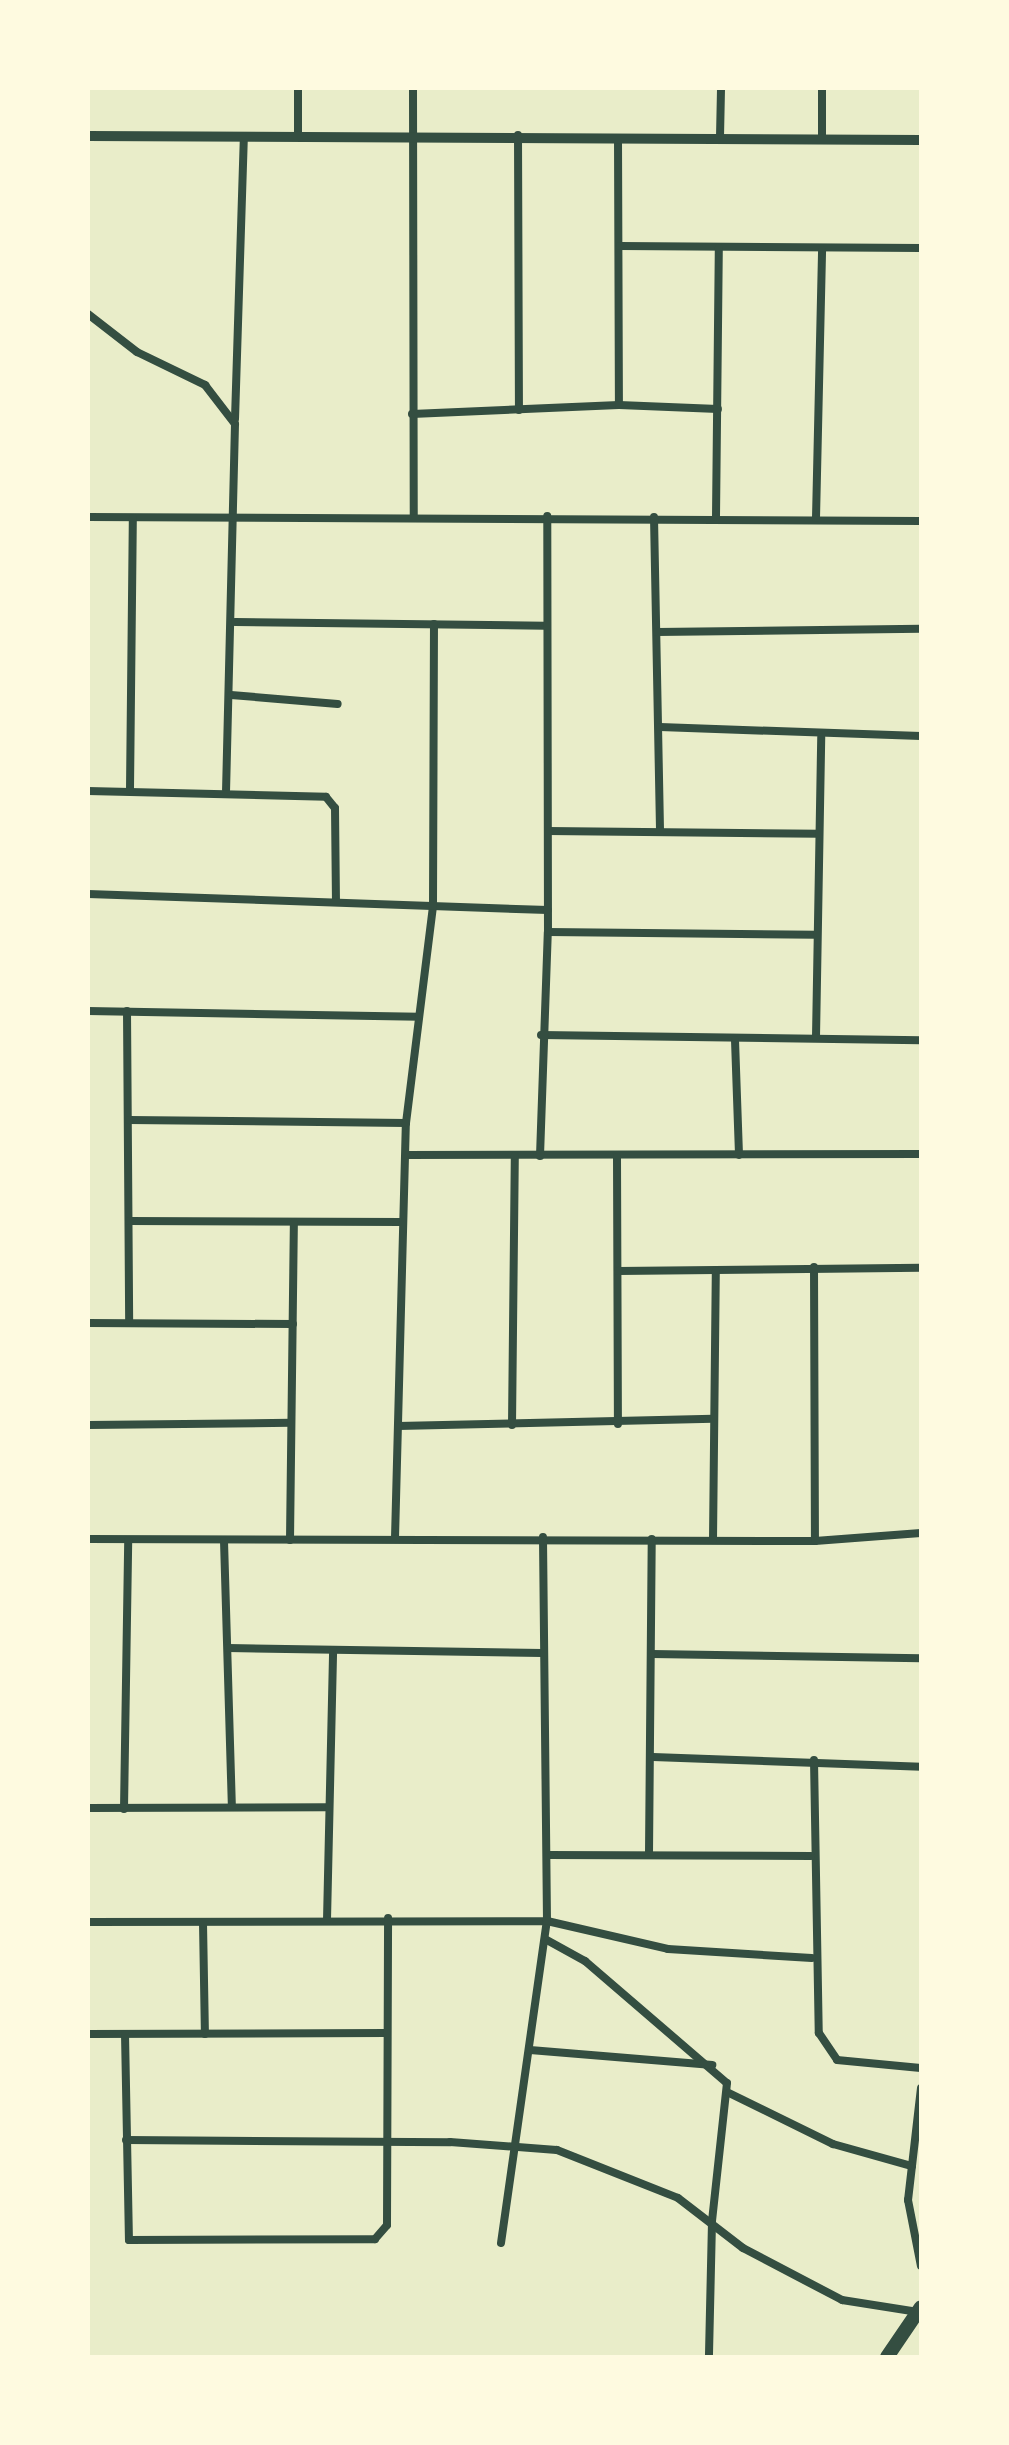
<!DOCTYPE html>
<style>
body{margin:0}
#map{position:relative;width:1009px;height:2445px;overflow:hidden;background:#e9edc9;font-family:Signika,sans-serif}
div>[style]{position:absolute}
.minor>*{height:8px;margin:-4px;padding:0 4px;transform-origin:4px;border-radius:4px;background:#344e41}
.tertiary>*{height:10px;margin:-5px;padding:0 5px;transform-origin:5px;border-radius:5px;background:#344e41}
.trunk>*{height:14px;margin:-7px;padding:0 7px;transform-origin:7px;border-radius:7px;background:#344e41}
span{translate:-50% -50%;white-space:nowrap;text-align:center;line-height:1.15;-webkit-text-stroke:6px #fefae0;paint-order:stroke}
.frame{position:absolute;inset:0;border:90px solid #fefae0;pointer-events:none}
</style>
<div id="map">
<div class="minor">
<div style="left:298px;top:88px;width:49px;rotate:90deg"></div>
<div style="left:413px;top:88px;width:428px;rotate:89.9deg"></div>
<div style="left:518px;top:135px;width:275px;rotate:89.8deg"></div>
<div style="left:822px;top:136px;width:48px;rotate:-90deg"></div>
<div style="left:720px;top:137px;width:49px;rotate:-88.8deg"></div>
<div style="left:618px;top:138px;width:267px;rotate:89.8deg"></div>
<div style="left:620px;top:246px;width:301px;rotate:0.4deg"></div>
<div style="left:88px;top:314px;width:62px;rotate:37.8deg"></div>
<div style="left:137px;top:352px;width:76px;rotate:25.9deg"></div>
<div style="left:205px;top:385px;width:49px;rotate:52.4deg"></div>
<div style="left:235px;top:424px;width:366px;rotate:91.4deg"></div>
<div style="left:412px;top:414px;width:207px;rotate:-2.5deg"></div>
<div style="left:619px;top:405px;width:99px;rotate:2.3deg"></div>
<div style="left:235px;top:419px;width:282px;rotate:-88.2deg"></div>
<div style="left:88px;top:517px;width:833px;rotate:0.28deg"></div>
<div style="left:654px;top:517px;width:315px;rotate:88.9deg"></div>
<div style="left:716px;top:517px;width:269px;rotate:-89.4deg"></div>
<div style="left:816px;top:518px;width:268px;rotate:-88.7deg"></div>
<div style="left:235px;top:622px;width:310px;rotate:0.7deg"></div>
<div style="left:657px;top:632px;width:264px;rotate:-0.7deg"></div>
<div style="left:231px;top:695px;width:107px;rotate:4.8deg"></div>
<div style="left:660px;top:727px;width:261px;rotate:2deg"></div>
<div style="left:130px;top:789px;width:271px;rotate:-89.4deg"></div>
<div style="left:88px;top:791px;width:238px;rotate:1.4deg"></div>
<div style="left:326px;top:797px;width:14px;rotate:51deg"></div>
<div style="left:335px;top:808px;width:93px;rotate:89.4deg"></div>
<div style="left:548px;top:831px;width:271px;rotate:0.6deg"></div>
<div style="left:88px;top:894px;width:460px;rotate:2deg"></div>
<div style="left:548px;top:932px;width:268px;rotate:0.6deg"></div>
<div style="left:88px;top:1011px;width:331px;rotate:1deg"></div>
<div style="left:127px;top:1011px;width:312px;rotate:89.6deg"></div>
<div style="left:541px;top:1035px;width:380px;rotate:0.8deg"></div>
<div style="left:816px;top:1037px;width:300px;rotate:-89deg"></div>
<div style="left:735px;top:1040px;width:115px;rotate:88deg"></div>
<div style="left:129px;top:1120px;width:277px;rotate:0.6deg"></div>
<div style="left:406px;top:1155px;width:515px;rotate:-0.11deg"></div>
<div style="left:540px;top:1156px;width:224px;rotate:-88deg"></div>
<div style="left:548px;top:932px;width:416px;rotate:-90.1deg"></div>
<div style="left:617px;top:1157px;width:267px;rotate:89.8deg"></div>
<div style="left:129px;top:1221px;width:273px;rotate:0.2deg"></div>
<div style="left:814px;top:1267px;width:274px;rotate:89.8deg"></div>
<div style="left:618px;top:1271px;width:303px;rotate:-0.6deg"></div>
<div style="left:88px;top:1323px;width:205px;rotate:0.3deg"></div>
<div style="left:88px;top:1425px;width:203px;rotate:-0.6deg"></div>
<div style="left:512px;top:1425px;width:269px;rotate:-89.4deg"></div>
<div style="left:398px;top:1426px;width:315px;rotate:-1.3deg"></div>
<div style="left:395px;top:1538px;width:415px;rotate:-88.5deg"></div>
<div style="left:406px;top:1123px;width:219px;rotate:-82.9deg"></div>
<div style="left:433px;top:906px;width:282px;rotate:-89.8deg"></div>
<div style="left:88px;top:1539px;width:727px;rotate:0.16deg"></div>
<div style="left:815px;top:1541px;width:106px;rotate:-4.3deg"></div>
<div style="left:290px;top:1540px;width:317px;rotate:-89.3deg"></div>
<div style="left:713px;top:1540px;width:269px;rotate:-89.4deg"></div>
<div style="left:224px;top:1541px;width:266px;rotate:88.3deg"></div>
<div style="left:228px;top:1648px;width:314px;rotate:0.9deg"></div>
<div style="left:652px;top:1654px;width:269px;rotate:0.9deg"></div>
<div style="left:653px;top:1757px;width:268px;rotate:2.1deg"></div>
<div style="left:814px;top:1760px;width:273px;rotate:89deg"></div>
<div style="left:819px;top:2033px;width:32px;rotate:56deg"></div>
<div style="left:837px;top:2060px;width:84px;rotate:5.4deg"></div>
<div style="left:88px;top:1808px;width:238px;rotate:-0.2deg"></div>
<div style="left:124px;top:1809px;width:269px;rotate:-89.1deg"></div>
<div style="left:649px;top:1853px;width:314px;rotate:-89.5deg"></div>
<div style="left:548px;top:1855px;width:263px;rotate:0.2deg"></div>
<div style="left:327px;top:1920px;width:270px;rotate:-88.7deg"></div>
<div style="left:88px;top:1922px;width:459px;rotate:-0.1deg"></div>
<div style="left:547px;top:1921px;width:124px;rotate:13deg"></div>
<div style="left:668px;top:1949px;width:144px;rotate:3.6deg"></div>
<div style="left:203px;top:1923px;width:111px;rotate:89deg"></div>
<div style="left:545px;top:1939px;width:46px;rotate:28.8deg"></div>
<div style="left:585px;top:1961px;width:187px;rotate:40.7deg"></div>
<div style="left:727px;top:2083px;width:140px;rotate:96.2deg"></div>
<div style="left:712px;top:2222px;width:135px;rotate:91.3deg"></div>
<div style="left:88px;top:2034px;width:298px;rotate:-0.2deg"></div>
<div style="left:125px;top:2034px;width:206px;rotate:88.9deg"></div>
<div style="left:129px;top:2240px;width:246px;rotate:-0.2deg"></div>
<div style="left:375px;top:2239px;width:18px;rotate:-49deg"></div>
<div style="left:387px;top:2225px;width:307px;rotate:-89.8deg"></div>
<div style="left:530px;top:2050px;width:183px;rotate:4.7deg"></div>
<div style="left:921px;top:2088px;width:113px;rotate:96.6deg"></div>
<div style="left:908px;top:2200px;width:67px;rotate:78.9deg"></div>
<div style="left:729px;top:2093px;width:116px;rotate:26.1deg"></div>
<div style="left:833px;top:2144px;width:82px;rotate:15.6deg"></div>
<div style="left:126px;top:2140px;width:324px;rotate:0.4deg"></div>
<div style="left:450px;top:2142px;width:107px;rotate:4.3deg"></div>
<div style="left:557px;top:2150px;width:130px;rotate:21.6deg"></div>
<div style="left:678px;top:2198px;width:82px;rotate:37.6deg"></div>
<div style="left:743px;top:2248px;width:112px;rotate:27.7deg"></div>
<div style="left:842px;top:2300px;width:77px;rotate:9deg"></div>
<div style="left:501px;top:2243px;width:325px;rotate:-81.9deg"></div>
<div style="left:547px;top:1921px;width:384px;rotate:-90.6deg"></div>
</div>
<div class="tertiary">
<div style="left:88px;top:136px;width:833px;rotate:0.28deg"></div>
</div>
<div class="trunk">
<div style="left:887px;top:2357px;width:60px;rotate:-55.8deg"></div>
</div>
<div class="frame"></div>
</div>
